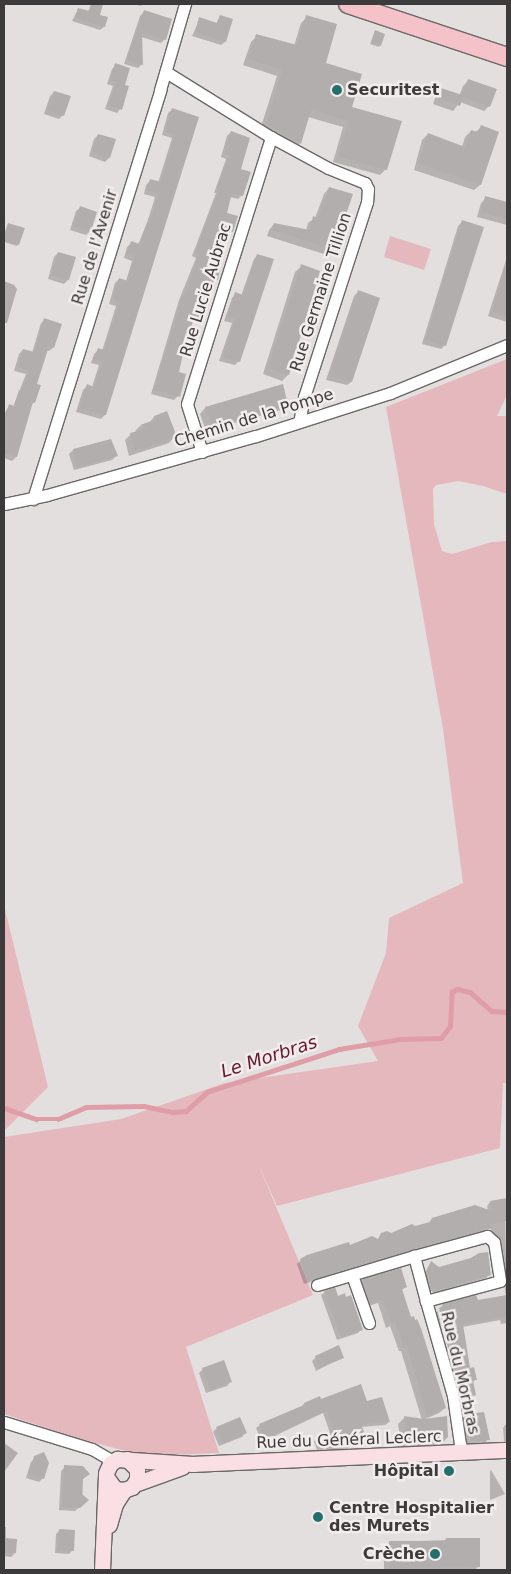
<!DOCTYPE html>
<meta charset="utf-8">
<style>
body{margin:0}
#map{position:relative;width:511px;height:1574px;overflow:hidden;background:#e4dfdf;font-family:"DejaVu Sans",sans-serif}
div>[style]{position:absolute}
.green>*{inset:0;background:#e5b8bd}
.shadow>*{inset:0;background:#0003}
.stream>*{height:4.5px;margin:-2.25px;padding:0 2.25px;transform-origin:2.25px;border-radius:2.25px;background:#df9ea7}
.building>*{inset:0;background:#b3aeae}
.roads{filter:drop-shadow(1px 0 #6b6767) drop-shadow(-1px 0 #6b6767) drop-shadow(0 1px #6b6767) drop-shadow(0 -1px #6b6767)}
.street>*{height:11px;margin:-5.5px;padding:0 5.5px;transform-origin:5.5px;border-radius:5.5px;background:#fff}
.secondary>*{height:15px;margin:-7.5px;padding:0 7.5px;transform-origin:7.5px;border-radius:7.5px;background:#fae0e4}
.primary>*{height:18px;margin:-9px;padding:0 9px;transform-origin:9px;border-radius:9px;background:#f6c2ca}
.dots>*{width:14px;height:14px;translate:-50% -50%;box-sizing:border-box;border:2px solid #f2ecec;border-radius:50%}
span{translate:-50% -50%;white-space:nowrap;text-align:center;line-height:1.15;-webkit-text-stroke:5px #f2ecec;paint-order:stroke}
.poi-label{font-size:16px;color:#3d3a3b;font-weight:700}
.left{translate:0 -50%;text-align:left}
.right{translate:-100% -50%;text-align:right}
.street-label{font-size:16px;color:#3d3a3b}
.water-label{font-size:18px;color:#64192c;font-style:italic}
.frame{position:absolute;inset:0;border:5px solid #3d3a3b;pointer-events:none}
</style>
<div id="map">
<div class="green">
<div style="clip-path:polygon(390px 236px,431px 249px,424px 270px,384px 257px)"></div>
<div style="clip-path:polygon(507px 359px,507px 395px,497px 416px,507px 416px,507px 494px,483px 486px,458px 481px,436px 485px,433px 489px,434px 524px,442px 551px,452px 554px,492px 542px,507px 541px,507px 1083px,503px 1083px,500px 1148px,277px 1206px,257px 1161px,313px 1295px,186px 1347px,219px 1453px,145px 1456px,76px 1438px,4px 1414px,4px 1137px,121px 1119px,225px 1083px,378px 1061px,358px 1026px,386px 953px,389px 918px,463px 883px,443px 729px,386px 407px)"></div>
<div style="clip-path:polygon(4px 905px,48px 1087px,4px 1131px)"></div>
</div>
<div class="shadow">
<div style="clip-path:polygon(91px 4px,102px 4px,98px 15px,104px 27px,100px 30px,72px 21px,78px 9px,88px 12px)"></div>
<div style="clip-path:polygon(132px 4px,143px 4px,141px 6px)"></div>
<div style="clip-path:polygon(144px 12px,165px 39px,161px 43px,141px 37px,142px 64px,138px 68px,124px 64px,140px 16px)"></div>
<div style="clip-path:polygon(220px 16px,225px 42px,221px 45px,192px 36px,200px 19px,216px 24px)"></div>
<div style="clip-path:polygon(307px 17px,324px 64px,386px 169px,380px 175px,333px 162px,343px 127px,308px 117px,300px 143px,294px 149px,260px 130px,277px 76px,243px 65px,251px 42px,257px 36px,294px 46px,301px 23px)"></div>
<div style="clip-path:polygon(375px 32px,380px 45px,379px 47px,370px 44px)"></div>
<div style="clip-path:polygon(116px 65px,123px 86px,120px 109px,117px 113px,105px 109px,113px 86px,107px 84px,112px 69px)"></div>
<div style="clip-path:polygon(468px 81px,489px 106px,484px 111px,460px 102px,453px 111px,433px 104px,436px 95px,441px 90px,459px 96px,463px 86px)"></div>
<div style="clip-path:polygon(54px 92px,63px 115px,59px 119px,44px 114px,50px 96px)"></div>
<div style="clip-path:polygon(173px 109px,197px 118px,105px 415px,101px 419px,76px 412px,83px 390px,87px 386px,92px 387px,99px 365px,91px 363px,94px 354px,98px 350px,102px 351px,116px 306px,109px 304px,115px 283px,119px 279px,126px 281px,132px 261px,124px 258px,127px 247px,131px 243px,138px 245px,148px 220px,155px 197px,144px 194px,146px 185px,150px 181px,158px 183px,172px 138px,162px 135px,168px 113px)"></div>
<div style="clip-path:polygon(481px 127px,497px 133px,480px 185px,474px 190px,414px 170px,422px 140px,428px 134px,462px 147px,465px 137px,471px 131px,475px 133px)"></div>
<div style="clip-path:polygon(231px 132px,242px 195px,238px 199px,230px 197px,226px 214px,231px 232px,222px 231px,230px 233px,226px 235px,217px 280px,213px 283px,206px 281px,200px 301px,204px 316px,200px 320px,193px 318px,187px 336px,194px 348px,190px 351px,183px 350px,178px 373px,178px 396px,174px 400px,151px 394px,179px 300px,196px 258px,192px 256px,216px 193px,214px 193px,226px 159px,221px 157px,227px 136px)"></div>
<div style="clip-path:polygon(98px 135px,115px 140px,109px 158px,105px 162px,89px 156px,94px 139px)"></div>
<div style="clip-path:polygon(329px 188px,340px 227px,335px 250px,330px 256px,267px 236px,269px 230px,274px 224px,306px 231px,308px 223px,315px 218px,324px 194px)"></div>
<div style="clip-path:polygon(486px 198px,507px 203px,507px 225px,477px 217px,481px 203px)"></div>
<div style="clip-path:polygon(80px 208px,95px 212px,90px 231px,86px 235px,70px 230px,76px 211px)"></div>
<div style="clip-path:polygon(462px 222px,445px 345px,441px 349px,422px 344px,458px 226px)"></div>
<div style="clip-path:polygon(8px 224px,18px 244px,17px 246px,4px 242px,4px 234px)"></div>
<div style="clip-path:polygon(58px 253px,74px 258px,68px 280px,64px 284px,48px 279px,54px 257px)"></div>
<div style="clip-path:polygon(258px 255px,239px 361px,235px 365px,219px 361px,232px 323px,224px 321px,232px 298px,236px 294px,241px 296px,254px 259px)"></div>
<div style="clip-path:polygon(507px 257px,507px 322px,488px 316px)"></div>
<div style="clip-path:polygon(302px 266px,288px 375px,282px 381px,263px 374px,295px 272px)"></div>
<div style="clip-path:polygon(358px 292px,351px 382px,347px 385px,326px 380px,354px 296px)"></div>
<div style="clip-path:polygon(45px 320px,53px 348px,49px 351px,46px 350px,35px 385px,34px 402px,31px 406px,16px 457px,12px 461px,4px 458px,4px 414px,9px 406px,13px 407px,26px 374px,14px 371px,19px 354px,23px 350px,32px 353px,41px 323px)"></div>
<div style="clip-path:polygon(282px 385px,286px 404px,281px 410px,206px 431px,200px 414px,205px 408px)"></div>
<div style="clip-path:polygon(166px 413px,175px 436px,169px 443px,129px 456px,125px 440px,131px 434px,138px 432px,135px 431px,140px 426px,148px 424px,154px 417px)"></div>
<div style="clip-path:polygon(73px 450px,116px 456px,112px 460px,74px 470px,69px 454px)"></div>
<div style="clip-path:polygon(505px 1199px,507px 1323px,501px 1324px,500px 1320px,462px 1327px,469px 1370px,476px 1379px,472px 1383px,475px 1394px,459px 1403px,451px 1360px,447px 1344px,442px 1340px,436px 1313px,438px 1311px,445px 1343px,448px 1342px,440px 1308px,442px 1306px,476px 1297px,477px 1301px,506px 1297px,498px 1245px,491px 1229px,407px 1252px,304px 1284px,297px 1264px,301px 1260px,377px 1240px,382px 1234px,390px 1234px,428px 1224px,432px 1219px,488px 1211px,487px 1206px,490px 1202px)"></div>
<div style="clip-path:polygon(487px 1254px,490px 1274px,486px 1278px,433px 1293px,432px 1291px,428px 1292px,423px 1276px,431px 1263px,439px 1269px,470px 1259px,474px 1256px)"></div>
<div style="clip-path:polygon(363px 1280px,405px 1287px,401px 1291px,445px 1408px,439px 1413px,423px 1420px,447px 1436px,435px 1447px,402px 1449px,398px 1424px,404px 1418px,422px 1420px,401px 1351px,399px 1351px,390px 1326px,386px 1328px,378px 1303px,365px 1307px,358px 1286px)"></div>
<div style="clip-path:polygon(325px 1292px,337px 1297px,361px 1329px,358px 1333px,337px 1340px,321px 1295px)"></div>
<div style="clip-path:polygon(316px 1357px,342px 1357px,316px 1371px,312px 1361px)"></div>
<div style="clip-path:polygon(203px 1369px,230px 1382px,227px 1386px,206px 1393px,199px 1373px)"></div>
<div style="clip-path:polygon(320px 1400px,389px 1422px,385px 1425px,361px 1427px,363px 1432px,359px 1435px,349px 1439px,351px 1445px,348px 1449px,317px 1450px,314px 1441px,330px 1433px,323px 1413px,262px 1442px,256px 1428px,260px 1425px,300px 1408px,304px 1404px)"></div>
<div style="clip-path:polygon(483px 1414px,488px 1439px,485px 1443px,467px 1444px,462px 1419px,466px 1415px)"></div>
<div style="clip-path:polygon(506px 1424px,507px 1441px,504px 1441px,503px 1428px)"></div>
<div style="clip-path:polygon(217px 1428px,245px 1433px,242px 1437px,219px 1446px,213px 1432px)"></div>
<div style="clip-path:polygon(35px 1458px,43px 1478px,39px 1482px,26px 1478px,31px 1462px)"></div>
<div style="clip-path:polygon(65px 1467px,88px 1474px,82px 1480px,83px 1504px,75px 1511px,59px 1510px,61px 1471px)"></div>
<div style="clip-path:polygon(491px 1470px,505px 1494px,490px 1500px,490px 1471px)"></div>
<div style="clip-path:polygon(4px 1527px,6px 1527px,6px 1540px,15px 1553px,11px 1557px,4px 1556px)"></div>
<div style="clip-path:polygon(60px 1530px,73px 1550px,69px 1554px,55px 1553px,56px 1534px)"></div>
<div style="clip-path:polygon(479px 1539px,479px 1566px,475px 1570px,384px 1570px,384px 1548px,390px 1542px)"></div>
</div>
<div class="stream">
<div style="left:4px;top:1108px;width:34px;rotate:19deg"></div>
<div style="left:36px;top:1119px;width:22px"></div>
<div style="left:58px;top:1119px;width:30px;rotate:-23deg"></div>
<div style="left:86px;top:1107px;width:58px;rotate:-1deg"></div>
<div style="left:144px;top:1106px;width:30px;rotate:12deg"></div>
<div style="left:173px;top:1112px;width:13px;rotate:-4deg"></div>
<div style="left:186px;top:1111px;width:28px;rotate:-42deg"></div>
<div style="left:207px;top:1092px;width:139px;rotate:-18deg"></div>
<div style="left:339px;top:1049px;width:63px;rotate:-9.2deg"></div>
<div style="left:401px;top:1039px;width:40px;rotate:-1.4deg"></div>
<div style="left:441px;top:1038px;width:15px;rotate:-53deg"></div>
<div style="left:450px;top:1026px;width:34px;rotate:-87deg"></div>
<div style="left:452px;top:992px;width:6px;rotate:-31deg"></div>
<div style="left:457px;top:989px;width:13px;rotate:13deg"></div>
<div style="left:470px;top:992px;width:29px;rotate:41deg"></div>
<div style="left:492px;top:1011px;width:15px;rotate:4deg"></div>
</div>
<div class="building">
<div style="clip-path:polygon(92px 4px,103px 4px,100px 15px,108px 17px,105px 27px,75px 18px,78px 8px,90px 11px)"></div>
<div style="clip-path:polygon(144px 10px,172px 19px,166px 40px,142px 33px,143px 65px,127px 60px)"></div>
<div style="clip-path:polygon(220px 15px,233px 19px,226px 42px,195px 32px,199px 17px,217px 23px)"></div>
<div style="clip-path:polygon(306px 15px,337px 24px,326px 63px,362px 74px,352px 107px,402px 121px,387px 170px,338px 156px,348px 121px,311px 110px,301px 144px,266px 124px,282px 70px,248px 59px,256px 34px,297px 45px)"></div>
<div style="clip-path:polygon(375px 30px,385px 34px,381px 46px,371px 43px)"></div>
<div style="clip-path:polygon(115px 63px,130px 68px,125px 85px,129px 86px,122px 110px,108px 105px,116px 82px,110px 80px)"></div>
<div style="clip-path:polygon(468px 79px,497px 89px,490px 107px,463px 97px,460px 106px,438px 99px,441px 88px,462px 95px)"></div>
<div style="clip-path:polygon(54px 91px,71px 96px,64px 116px,47px 110px)"></div>
<div style="clip-path:polygon(172px 108px,199px 117px,106px 415px,79px 408px,87px 384px,94px 387px,102px 361px,94px 359px,98px 348px,104px 350px,120px 302px,113px 299px,119px 278px,128px 281px,135px 256px,127px 254px,131px 241px,140px 244px,149px 217px,151px 218px,158px 193px,147px 190px,150px 179px,161px 182px,175px 134px,165px 131px)"></div>
<div style="clip-path:polygon(481px 125px,499px 132px,481px 185px,418px 164px,428px 133px,465px 147px,471px 130px,478px 132px)"></div>
<div style="clip-path:polygon(231px 131px,250px 138px,241px 169px,251px 172px,243px 196px,232px 193px,227px 213px,238px 216px,233px 232px,228px 231px,218px 280px,208px 277px,201px 300px,209px 303px,205px 317px,195px 314px,189px 335px,198px 338px,195px 348px,185px 345px,179px 372px,186px 374px,180px 397px,154px 390px,183px 294px,185px 295px,199px 254px,195px 252px,219px 190px,217px 189px,229px 155px,224px 154px)"></div>
<div style="clip-path:polygon(98px 134px,116px 139px,110px 158px,92px 152px)"></div>
<div style="clip-path:polygon(329px 187px,353px 194px,342px 226px,344px 227px,337px 251px,272px 230px,274px 223px,310px 230px,313px 216px,318px 218px)"></div>
<div style="clip-path:polygon(485px 196px,507px 202px,507px 219px,481px 212px)"></div>
<div style="clip-path:polygon(80px 206px,97px 212px,91px 231px,73px 226px)"></div>
<div style="clip-path:polygon(462px 220px,484px 227px,446px 346px,425px 340px)"></div>
<div style="clip-path:polygon(8px 223px,25px 228px,19px 245px,4px 240px)"></div>
<div style="clip-path:polygon(58px 252px,76px 257px,69px 280px,51px 275px)"></div>
<div style="clip-path:polygon(257px 254px,274px 259px,240px 362px,223px 357px,235px 319px,227px 317px,235px 292px,243px 295px)"></div>
<div style="clip-path:polygon(301px 264px,320px 271px,289px 375px,268px 368px)"></div>
<div style="clip-path:polygon(504px 268px,507px 269px,507px 316px,492px 312px)"></div>
<div style="clip-path:polygon(4px 281px,14px 285px,17px 289px,7px 323px,4px 323px)"></div>
<div style="clip-path:polygon(358px 290px,380px 298px,352px 382px,329px 376px)"></div>
<div style="clip-path:polygon(44px 318px,62px 324px,54px 348px,49px 346px,37px 384px,41px 385px,35px 403px,33px 402px,17px 457px,4px 453px,4px 420px,9px 404px,14px 406px,19px 390px,22px 391px,29px 371px,17px 367px,23px 349px,34px 352px)"></div>
<div style="clip-path:polygon(283px 384px,288px 405px,212px 426px,205px 407px)"></div>
<div style="clip-path:polygon(167px 411px,177px 437px,135px 451px,130px 433px,149px 428px,140px 425px,155px 420px,154px 416px)"></div>
<div style="clip-path:polygon(111px 439px,118px 456px,77px 467px,73px 449px)"></div>
<div style="clip-path:polygon(507px 1198px,507px 1221px,490px 1224px,493px 1227px,412px 1249px,307px 1281px,300px 1259px,307px 1255px,349px 1242px,350px 1245px,372px 1236px,378px 1239px,381px 1233px,387px 1231px,391px 1233px,412px 1224px,415px 1226px,430px 1222px,432px 1218px,475px 1205px,492px 1211px,490px 1201px)"></div>
<div style="clip-path:polygon(488px 1252px,491px 1275px,437px 1290px,436px 1288px,432px 1289px,426px 1271px,431px 1261px,439px 1267px,471px 1258px,479px 1253px)"></div>
<div style="clip-path:polygon(401px 1268px,407px 1287px,402px 1289px,411px 1317px,414px 1316px,415px 1320px,417px 1319px,421px 1328px,446px 1408px,427px 1416px,407px 1346px,404px 1347px,395px 1322px,391px 1323px,383px 1299px,370px 1303px,362px 1279px)"></div>
<div style="clip-path:polygon(335px 1287px,338px 1296px,345px 1293px,346px 1297px,351px 1295px,363px 1330px,341px 1337px,324px 1291px)"></div>
<div style="clip-path:polygon(476px 1295px,478px 1300px,507px 1295px,507px 1316px,463px 1324px,470px 1368px,474px 1367px,477px 1380px,473px 1380px,476px 1395px,463px 1400px,454px 1356px,450px 1341px,445px 1336px,439px 1308px,443px 1307px,442px 1304px)"></div>
<div style="clip-path:polygon(339px 1345px,344px 1358px,320px 1368px,315px 1356px)"></div>
<div style="clip-path:polygon(224px 1360px,232px 1382px,210px 1390px,202px 1368px)"></div>
<div style="clip-path:polygon(361px 1384px,367px 1401px,382px 1397px,390px 1422px,361px 1424px,364px 1432px,350px 1437px,353px 1446px,321px 1447px,317px 1437px,334px 1431px,327px 1410px,265px 1439px,259px 1424px,304px 1405px,304px 1403px,320px 1396px,321px 1399px)"></div>
<div style="clip-path:polygon(484px 1412px,490px 1440px,471px 1441px,466px 1414px)"></div>
<div style="clip-path:polygon(404px 1416px,424px 1419px,447px 1416px,448px 1437px,443px 1442px,408px 1444px)"></div>
<div style="clip-path:polygon(240px 1417px,247px 1433px,223px 1443px,216px 1427px)"></div>
<div style="clip-path:polygon(4px 1443px,18px 1453px,4px 1472px)"></div>
<div style="clip-path:polygon(44px 1452px,49px 1463px,44px 1479px,29px 1474px,34px 1456px)"></div>
<div style="clip-path:polygon(64px 1465px,83px 1466px,90px 1474px,83px 1479px,82px 1494px,89px 1500px,80px 1508px,62px 1507px)"></div>
<div style="clip-path:polygon(59px 1529px,75px 1530px,74px 1551px,58px 1550px)"></div>
<div style="clip-path:polygon(4px 1538px,17px 1539px,16px 1553px,4px 1552px)"></div>
<div style="clip-path:polygon(446px 1538px,480px 1538px,480px 1567px,390px 1568px,389px 1541px,445px 1541px)"></div>
</div>
<div class="roads">
<div class="street">
<div style="left:166px;top:72px;width:123px;rotate:31.8deg"></div>
<div style="left:271px;top:137px;width:65px;rotate:28.5deg"></div>
<div style="left:328px;top:168px;width:40px;rotate:22deg"></div>
<div style="left:365px;top:183px;width:7px;rotate:63deg"></div>
<div style="left:368px;top:189px;width:13px;rotate:94deg"></div>
<div style="left:367px;top:202px;width:205px;rotate:107.9deg"></div>
<div style="left:304px;top:397px;width:25px;rotate:101deg"></div>
<div style="left:202px;top:452px;width:50px;rotate:-107.4deg"></div>
<div style="left:187px;top:404px;width:280px;rotate:-72.5deg"></div>
<div style="left:33px;top:499px;width:428px;rotate:-72.7deg"></div>
<div style="left:160px;top:90px;width:90px;rotate:-73.8deg"></div>
<div style="left:4px;top:504px;width:44px;rotate:-11.8deg"></div>
<div style="left:47px;top:495px;width:217px;rotate:-15.8deg"></div>
<div style="left:256px;top:436px;width:141px;rotate:-17.8deg"></div>
<div style="left:390px;top:393px;width:126px;rotate:-22.3deg"></div>
<div style="left:352px;top:1275px;width:51px;rotate:70.5deg"></div>
<div style="left:317px;top:1285px;width:101px;rotate:-16.6deg"></div>
<div style="left:426px;top:1301px;width:47px;rotate:-104.9deg"></div>
<div style="left:414px;top:1256px;width:76px;rotate:-15.3deg"></div>
<div style="left:487px;top:1236px;width:9px;rotate:41deg"></div>
<div style="left:494px;top:1242px;width:39px;rotate:81deg"></div>
<div style="left:500px;top:1281px;width:77px;rotate:164.9deg"></div>
<div style="left:426px;top:1301px;width:99px;rotate:74.1deg"></div>
<div style="left:453px;top:1396px;width:49px;rotate:81.7deg"></div>
<div style="left:460px;top:1444px;width:10px;rotate:66deg"></div>
<div style="left:4px;top:1422px;width:92px;rotate:17.1deg"></div>
<div style="left:92px;top:1449px;width:24px;rotate:30deg"></div>
</div>
<div class="secondary">
<div style="left:107px;top:1478px;width:14px;rotate:54deg"></div>
<div style="left:115px;top:1489px;width:9px;rotate:6deg"></div>
<div style="left:124px;top:1490px;width:9px;rotate:-21deg"></div>
<div style="left:132px;top:1487px;width:9px;rotate:-58deg"></div>
<div style="left:137px;top:1479px;width:10px;rotate:-90deg"></div>
<div style="left:137px;top:1469px;width:14px;rotate:-135deg"></div>
<div style="left:135px;top:1484px;width:50px;rotate:-19.9deg"></div>
<div style="left:109px;top:1525px;width:22px;rotate:-74deg"></div>
<div style="left:115px;top:1504px;width:17px;rotate:-57deg"></div>
<div style="left:102px;top:1570px;width:97px;rotate:-87.6deg"></div>
<div style="left:106px;top:1473px;width:10px;rotate:-66deg"></div>
<div style="left:110px;top:1464px;width:9px;rotate:-36deg"></div>
<div style="left:117px;top:1459px;width:76px;rotate:3.8deg"></div>
<div style="left:193px;top:1464px;width:314px;rotate:-2.6deg"></div>
</div>
<div class="primary">
<div style="left:348px;top:4px;width:168px;rotate:18.4deg"></div>
</div>
</div>
<div class="dots">
<div style="left:337px;top:90px;background:#246f6b"></div>
<div style="left:449px;top:1471px;background:#246f6b"></div>
<div style="left:318px;top:1517px;background:#246f6b"></div>
<div style="left:435px;top:1554px;background:#246f6b"></div>
</div>
<div class="poi-label">
<span class="left" style="left:347px;top:90px">Securitest</span>
<span class="right" style="left:439px;top:1471px">Hôpital</span>
<span class="left" style="left:329px;top:1517px">Centre Hospitalier<br>des Murets</span>
<span class="right" style="left:425px;top:1554px">Crèche</span>
</div>
<div class="street-label">
<span style="left:95px;top:247px;rotate:-73deg">Rue de l'Avenir</span>
<span style="left:206px;top:290px;rotate:-73deg">Rue Lucie Aubrac</span>
<span style="left:321px;top:292px;rotate:-72deg">Rue Germaine Tillion</span>
<span style="left:254px;top:418px;rotate:-17deg">Chemin de la Pompe</span>
<span style="left:460px;top:1373px;rotate:77deg">Rue du Morbras</span>
<span style="left:349px;top:1440px;rotate:-2deg">Rue du Général Leclerc</span>
</div>
<div class="water-label">
<span style="left:269px;top:1057px;rotate:-18deg">Le Morbras</span>
</div>
<div class="frame"></div>
</div>
